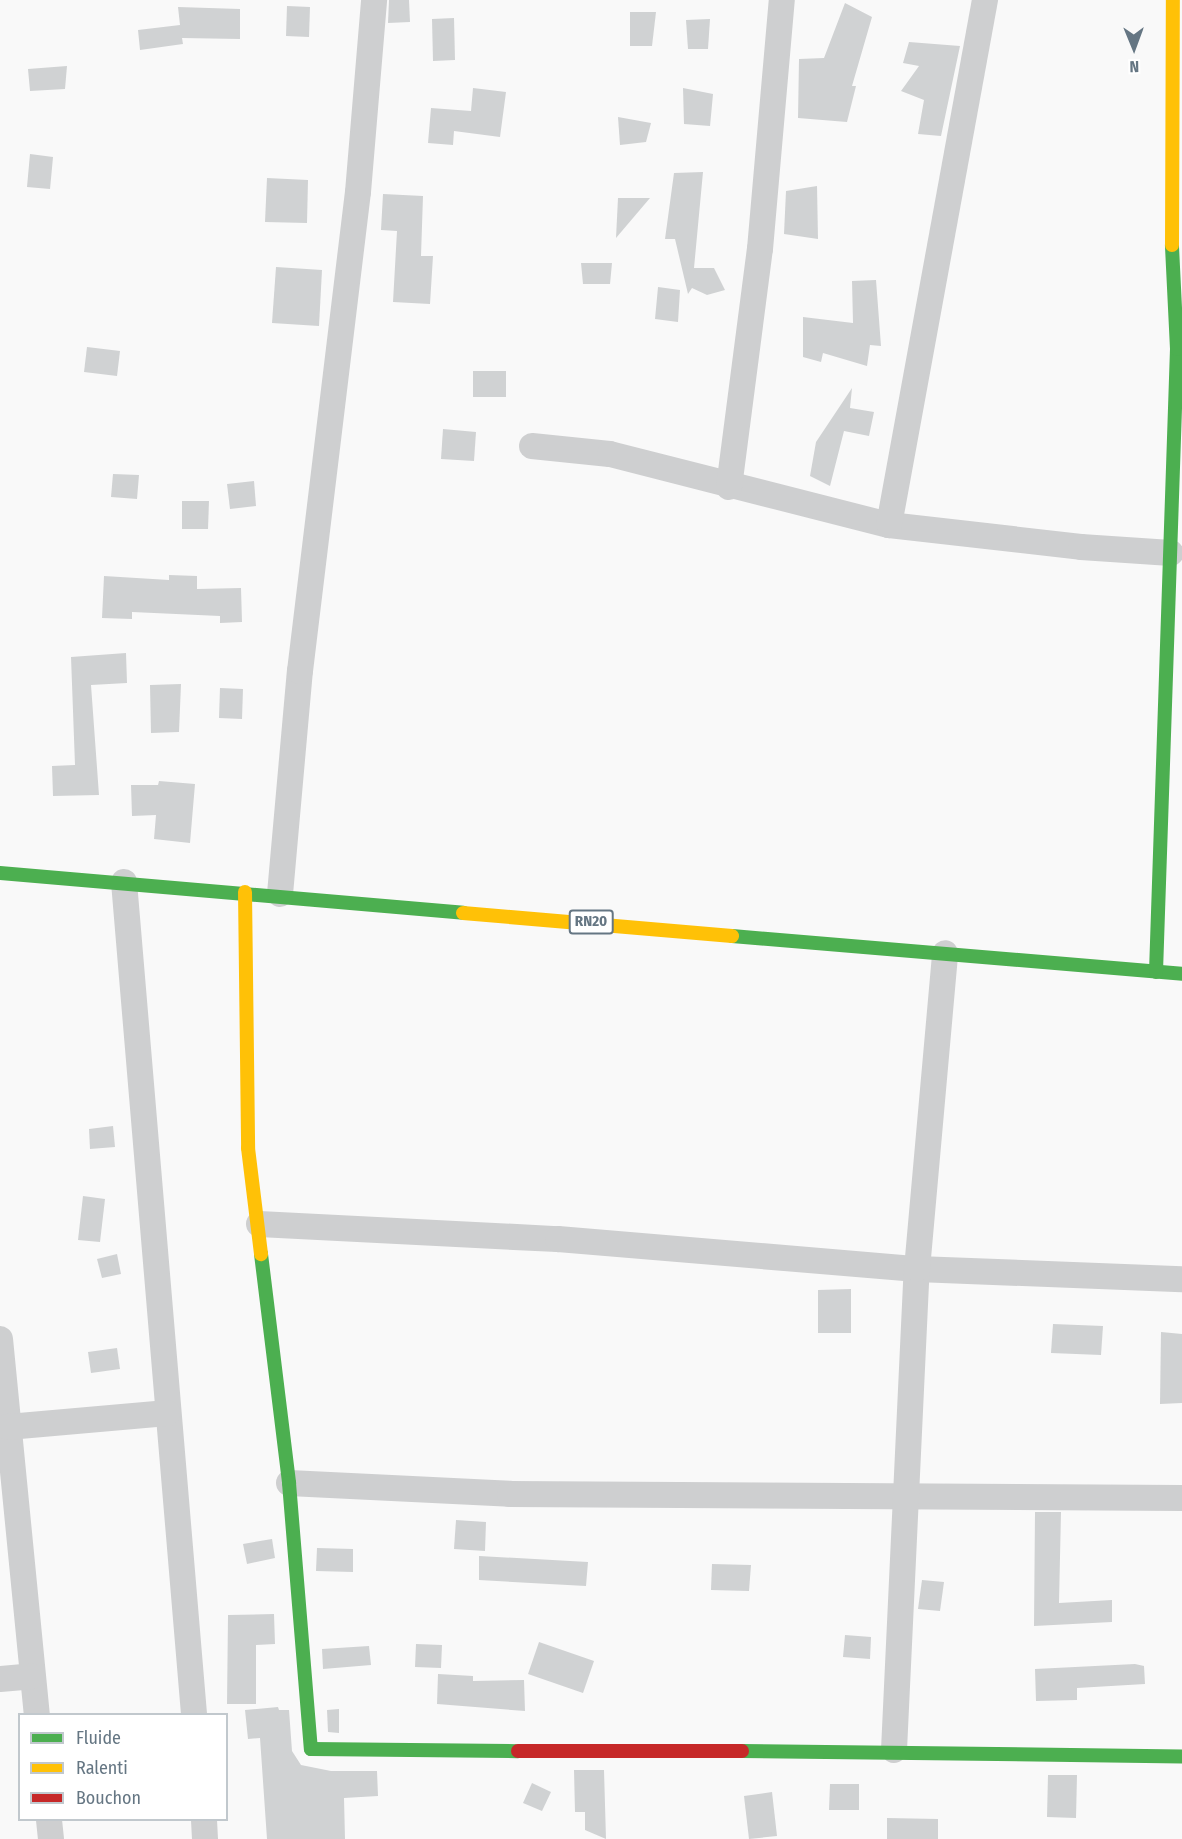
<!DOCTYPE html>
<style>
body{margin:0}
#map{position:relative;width:1182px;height:1839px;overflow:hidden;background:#f9f9f9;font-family:"Fira Sans Condensed",sans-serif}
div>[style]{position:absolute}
.building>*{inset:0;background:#d0d2d3}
.street>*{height:26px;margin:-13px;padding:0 13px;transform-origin:13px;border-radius:13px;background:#cecfd0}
.fast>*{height:14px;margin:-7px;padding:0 7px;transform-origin:7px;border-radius:7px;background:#4caf50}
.slow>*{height:14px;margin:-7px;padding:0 7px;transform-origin:7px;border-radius:7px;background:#ffc107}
.jam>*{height:14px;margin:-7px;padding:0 7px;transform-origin:7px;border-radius:7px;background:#c62828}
span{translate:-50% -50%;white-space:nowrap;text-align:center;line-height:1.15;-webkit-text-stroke:6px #fff;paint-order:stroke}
.shield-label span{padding:2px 4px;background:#fff;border:2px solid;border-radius:4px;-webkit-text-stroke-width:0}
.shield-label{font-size:15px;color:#657683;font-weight:700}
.legend{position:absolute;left:18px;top:1713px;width:210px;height:108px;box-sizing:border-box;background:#fff;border:2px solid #c1c8cd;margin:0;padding:8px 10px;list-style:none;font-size:18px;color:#657683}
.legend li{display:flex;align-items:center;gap:12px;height:30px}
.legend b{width:30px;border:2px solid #c1c8cd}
.north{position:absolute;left:1104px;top:18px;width:60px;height:60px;-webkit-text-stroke:4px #fff;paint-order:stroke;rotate:179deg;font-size:16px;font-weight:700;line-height:24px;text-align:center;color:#657683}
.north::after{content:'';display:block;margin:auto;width:21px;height:27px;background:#657683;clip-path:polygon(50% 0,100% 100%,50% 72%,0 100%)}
</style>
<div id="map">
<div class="building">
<div style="clip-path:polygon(389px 0,409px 0,410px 22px,388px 23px)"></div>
<div style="clip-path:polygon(845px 3px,872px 17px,852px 86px,856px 86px,847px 122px,798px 118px,799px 59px,824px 58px)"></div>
<div style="clip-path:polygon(287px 6px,310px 7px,309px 37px,286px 36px)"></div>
<div style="clip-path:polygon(178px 7px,240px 9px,240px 39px,182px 38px,183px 44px,140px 50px,138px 30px,180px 25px)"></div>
<div style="clip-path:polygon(630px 12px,656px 12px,652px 46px,630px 46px)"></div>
<div style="clip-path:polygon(454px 18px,455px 60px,433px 61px,432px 19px)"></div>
<div style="clip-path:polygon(710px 19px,708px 49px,688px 49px,686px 20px)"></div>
<div style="clip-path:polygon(909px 42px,960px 46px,941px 136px,918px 134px,924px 100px,901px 91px,919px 66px,903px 63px)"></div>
<div style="clip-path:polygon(67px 66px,65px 89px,30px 91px,28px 69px)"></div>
<div style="clip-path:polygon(473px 88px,506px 92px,500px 137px,454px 131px,453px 145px,428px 143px,431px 108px,471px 111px)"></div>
<div style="clip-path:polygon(683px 88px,713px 94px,710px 126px,684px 124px)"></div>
<div style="clip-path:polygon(618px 117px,651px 123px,646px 142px,620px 145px)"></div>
<div style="clip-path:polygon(30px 154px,53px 157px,50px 189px,27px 187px)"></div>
<div style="clip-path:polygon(703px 172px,694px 268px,714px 268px,725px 290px,707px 295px,692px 288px,688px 294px,675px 239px,665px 239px,674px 173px)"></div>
<div style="clip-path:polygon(267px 178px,308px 180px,307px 223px,265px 222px)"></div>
<div style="clip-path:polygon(817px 186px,818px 239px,784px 234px,786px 191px)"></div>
<div style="clip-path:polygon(383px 194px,423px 196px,421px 256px,433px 256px,430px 304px,393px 302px,397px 231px,381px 230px)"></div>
<div style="clip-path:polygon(618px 198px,650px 198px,616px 238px)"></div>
<div style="clip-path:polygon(581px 263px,612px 263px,610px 284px,583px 284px)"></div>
<div style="clip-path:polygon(276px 267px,322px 270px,319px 326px,272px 323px)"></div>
<div style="clip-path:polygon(876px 280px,881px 346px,870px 345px,867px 366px,823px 353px,821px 362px,803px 357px,803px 317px,853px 323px,852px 281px)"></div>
<div style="clip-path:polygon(658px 287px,680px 290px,678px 322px,655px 319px)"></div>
<div style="clip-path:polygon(87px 347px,120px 351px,117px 376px,84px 372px)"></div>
<div style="clip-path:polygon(473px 371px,506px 371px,506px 397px,473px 397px)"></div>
<div style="clip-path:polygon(852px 388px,850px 408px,874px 412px,869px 436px,844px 431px,830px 486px,810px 476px,816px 442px)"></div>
<div style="clip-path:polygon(443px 429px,476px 432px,474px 461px,441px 459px)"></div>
<div style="clip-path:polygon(113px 474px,139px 475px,137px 499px,111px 497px)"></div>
<div style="clip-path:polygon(254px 481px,256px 506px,230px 509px,227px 484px)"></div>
<div style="clip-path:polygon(182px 501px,209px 501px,208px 529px,182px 529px)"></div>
<div style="clip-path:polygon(169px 575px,197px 576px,197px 589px,241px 588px,242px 622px,220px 623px,220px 616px,132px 612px,132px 619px,102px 618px,104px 576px,169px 580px)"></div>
<div style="clip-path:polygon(126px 653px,127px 683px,91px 685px,99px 795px,53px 796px,52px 766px,75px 765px,71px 657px)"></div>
<div style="clip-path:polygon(181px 684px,179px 732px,151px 733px,150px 685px)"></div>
<div style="clip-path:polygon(220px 688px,243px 689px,242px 719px,219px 718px)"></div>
<div style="clip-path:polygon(159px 781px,195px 784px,190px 843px,154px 839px,156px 815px,132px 816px,131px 785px,158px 785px)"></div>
<div style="clip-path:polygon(113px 1126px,115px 1147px,90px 1149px,89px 1129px)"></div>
<div style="clip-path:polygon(83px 1196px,105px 1199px,100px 1242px,78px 1240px)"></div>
<div style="clip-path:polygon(117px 1254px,121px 1274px,102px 1278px,97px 1259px)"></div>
<div style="clip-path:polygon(851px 1289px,851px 1333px,818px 1333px,818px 1290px)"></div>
<div style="clip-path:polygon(1053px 1324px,1103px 1326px,1101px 1355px,1051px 1353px)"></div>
<div style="clip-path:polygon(1161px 1332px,1182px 1334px,1182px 1403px,1160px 1404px)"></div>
<div style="clip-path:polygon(117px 1348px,120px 1369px,91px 1373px,88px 1352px)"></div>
<div style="clip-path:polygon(1035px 1512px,1061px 1512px,1059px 1603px,1112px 1600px,1112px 1622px,1034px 1626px)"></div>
<div style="clip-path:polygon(456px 1520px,486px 1522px,485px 1551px,454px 1549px)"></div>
<div style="clip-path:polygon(272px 1539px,275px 1558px,247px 1564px,243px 1544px)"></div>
<div style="clip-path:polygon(317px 1548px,353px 1549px,353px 1572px,316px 1571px)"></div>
<div style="clip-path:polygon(479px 1556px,588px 1562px,586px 1586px,479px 1580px)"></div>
<div style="clip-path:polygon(712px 1564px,751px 1565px,749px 1591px,711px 1590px)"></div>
<div style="clip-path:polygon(922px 1580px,944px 1582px,940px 1611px,918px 1609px)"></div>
<div style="clip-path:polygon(274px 1614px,275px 1644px,256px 1645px,256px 1704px,227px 1704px,228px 1615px)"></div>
<div style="clip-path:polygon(845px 1635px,871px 1637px,870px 1659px,843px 1657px)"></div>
<div style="clip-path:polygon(539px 1642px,594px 1661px,583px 1693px,528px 1674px)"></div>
<div style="clip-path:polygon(416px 1644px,442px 1645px,441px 1668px,415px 1667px)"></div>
<div style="clip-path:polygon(369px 1646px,371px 1665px,323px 1669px,322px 1649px)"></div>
<div style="clip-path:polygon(1135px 1664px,1144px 1666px,1145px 1684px,1077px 1688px,1077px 1700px,1036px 1701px,1035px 1669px)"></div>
<div style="clip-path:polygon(438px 1674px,473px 1676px,473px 1681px,524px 1680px,525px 1711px,437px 1704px)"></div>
<div style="clip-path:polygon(278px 1707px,279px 1710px,289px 1710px,292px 1751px,301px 1765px,331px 1771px,377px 1771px,378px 1796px,344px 1798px,345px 1839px,267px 1839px,260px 1738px,248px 1739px,245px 1710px)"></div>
<div style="clip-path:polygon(339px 1709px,339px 1733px,328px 1732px,327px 1710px)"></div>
<div style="clip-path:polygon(574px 1770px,604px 1770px,606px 1839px,585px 1830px,585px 1812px,575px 1812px)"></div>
<div style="clip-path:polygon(1048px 1775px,1077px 1775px,1076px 1818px,1047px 1817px)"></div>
<div style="clip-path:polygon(532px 1783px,551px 1792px,542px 1811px,523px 1803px)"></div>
<div style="clip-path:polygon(830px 1784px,859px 1784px,859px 1810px,829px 1810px)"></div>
<div style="clip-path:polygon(772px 1792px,777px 1836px,749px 1839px,744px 1796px)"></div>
<div style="clip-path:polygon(887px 1818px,938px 1819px,938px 1839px,887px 1839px)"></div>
</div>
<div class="street">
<div style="left:532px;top:446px;width:78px;rotate:5.9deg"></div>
<div style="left:610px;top:454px;width:288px;rotate:14.3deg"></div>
<div style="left:889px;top:525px;width:193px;rotate:6.5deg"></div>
<div style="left:1081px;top:547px;width:90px;rotate:3.8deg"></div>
<div style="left:729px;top:487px;width:240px;rotate:-82.6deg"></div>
<div style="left:760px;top:249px;width:250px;rotate:-85deg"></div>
<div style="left:889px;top:525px;width:534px;rotate:-79.64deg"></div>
<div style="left:124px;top:882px;width:835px;rotate:85.19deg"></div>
<div style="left:280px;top:894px;width:224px;rotate:-84.9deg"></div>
<div style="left:300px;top:671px;width:482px;rotate:-83.1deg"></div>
<div style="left:358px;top:192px;width:193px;rotate:-85.2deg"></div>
<div style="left:259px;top:1224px;width:299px;rotate:2.9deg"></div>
<div style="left:558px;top:1239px;width:360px;rotate:4.8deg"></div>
<div style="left:917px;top:1269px;width:265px;rotate:2.2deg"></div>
<div style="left:0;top:1339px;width:377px;rotate:84.4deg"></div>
<div style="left:8px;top:1427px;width:160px;rotate:-5deg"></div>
<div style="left:289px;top:1483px;width:221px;rotate:2.8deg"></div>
<div style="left:510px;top:1494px;width:672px;rotate:0.34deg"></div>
<div style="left:0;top:1679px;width:32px;rotate:-5deg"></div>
<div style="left:894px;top:1750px;width:482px;rotate:-87.3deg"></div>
<div style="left:917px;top:1269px;width:317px;rotate:-84.9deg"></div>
<div style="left:49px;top:1820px;width:19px;rotate:84deg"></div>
<div style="left:204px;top:1820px;width:19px;rotate:87deg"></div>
</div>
<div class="fast">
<div style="left:0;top:873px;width:465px;rotate:4.9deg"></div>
<div style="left:732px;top:936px;width:452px;rotate:4.8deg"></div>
<div style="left:1156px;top:972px;width:623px;rotate:-88.07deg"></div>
<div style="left:1177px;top:349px;width:104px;rotate:-92.8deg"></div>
<div style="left:261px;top:1254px;width:231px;rotate:83deg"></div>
<div style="left:289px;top:1483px;width:267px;rotate:85.3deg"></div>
<div style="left:311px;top:1749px;width:207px;rotate:0.6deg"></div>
<div style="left:742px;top:1751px;width:440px;rotate:0.7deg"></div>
</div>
<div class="slow">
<div style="left:1172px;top:245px;width:245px;rotate:-89.8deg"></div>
<div style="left:245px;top:892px;width:256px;rotate:89.3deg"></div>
<div style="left:248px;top:1148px;width:107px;rotate:83deg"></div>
<div style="left:463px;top:913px;width:270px;rotate:4.9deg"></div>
</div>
<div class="jam">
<div style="left:518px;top:1751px;width:224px"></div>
</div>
<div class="shield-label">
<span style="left:591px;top:922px">RN20</span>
</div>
<ul class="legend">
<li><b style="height:8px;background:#4caf50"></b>Fluide</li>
<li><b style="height:8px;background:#ffc107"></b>Ralenti</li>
<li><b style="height:8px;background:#c62828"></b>Bouchon</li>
</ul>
<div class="north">N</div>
</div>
